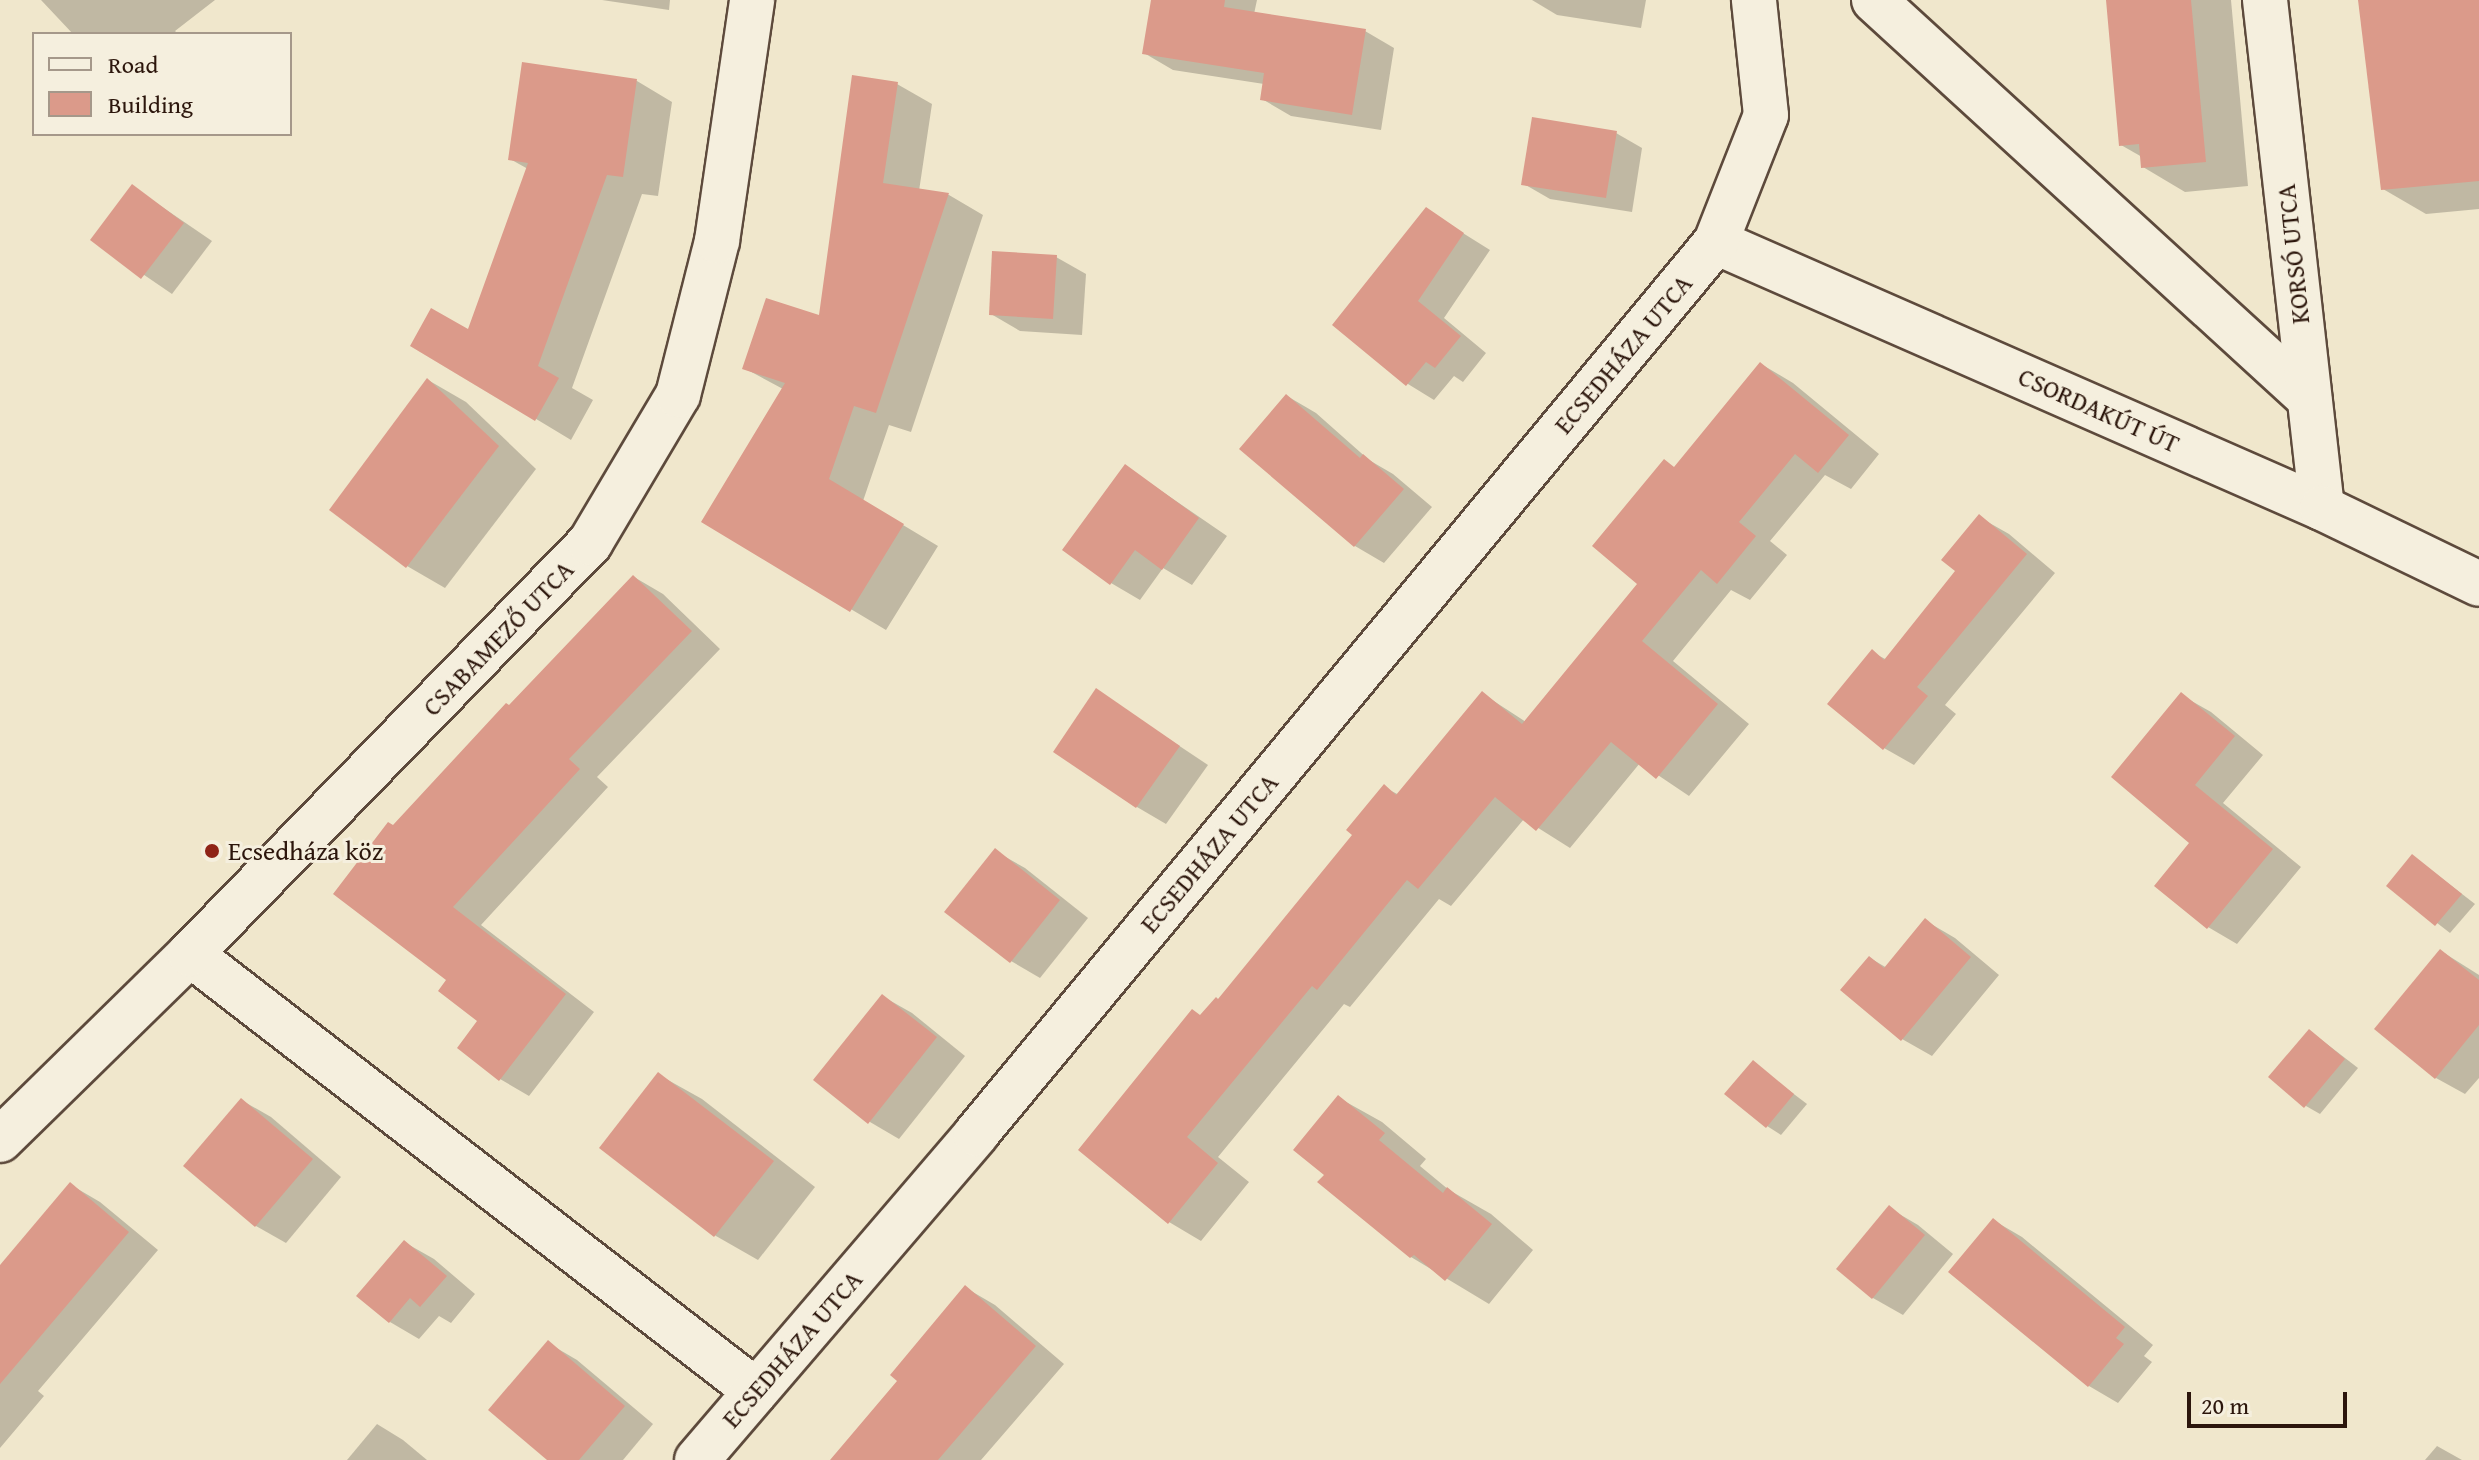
<!DOCTYPE html>
<meta charset="utf-8">
<style>
body{margin:0}
#map{position:relative;width:2479px;height:1460px;overflow:hidden;background:#f0e7cc;font-family:"Gentium Book Plus",serif}
div>[style]{position:absolute}
.shadow>*{inset:0;background:#0003}
.building>*{inset:0;background:#db9a8a}
.roads{filter:drop-shadow(2px 0 #5d4a3c) drop-shadow(-2px 0 #5d4a3c) drop-shadow(0 2px #5d4a3c) drop-shadow(0 -2px #5d4a3c)}
.minor>*{height:44px;margin:-22px;padding:0 22px;transform-origin:22px;border-radius:22px;background:#f5efde}
.dots>*{width:22px;height:22px;translate:-50% -50%;box-sizing:border-box;border:4px solid #f5efde;border-radius:50%}
span{translate:-50% -50%;white-space:nowrap;text-align:center;line-height:1.15;-webkit-text-stroke:6px #f5efde;paint-order:stroke}
.street-label{font-size:26px;color:#2c160c}
.poi-label{font-size:26px;color:#2c160c}
.left{translate:0 -50%;text-align:left}
.legend{position:absolute;left:32px;top:32px;width:260px;height:104px;box-sizing:border-box;background:#f5efde;border:2px solid #a5988a;margin:0;padding:10px 14px;list-style:none;font-size:24px;color:#2c160c}
.legend li{display:flex;align-items:center;gap:16px;height:40px}
.legend b{width:40px;border:2px solid #a5988a}
.scale{position:absolute;left:2187px;top:1392px;width:160px;height:36px;box-sizing:border-box;border:4px solid #2c160c;border-top:0;padding-left:10px;font-size:24px;line-height:28px;white-space:nowrap;color:#2c160c;-webkit-text-stroke:6px #f5efde;paint-order:stroke}
</style>
<div id="map">
<div class="shadow">
<div style="clip-path:polygon(41px 0,215px 0,175px 31px,178px 34px,73px 34px)"></div>
<div style="clip-path:polygon(602px 0,670px 0,669px 10px)"></div>
<div style="clip-path:polygon(1153px 0,1257px 0,1254px 14px,1365px 31px,1394px 48px,1381px 130px,1291px 116px,1262px 99px,1264px 84px,1173px 70px,1144px 53px)"></div>
<div style="clip-path:polygon(1532px 0,1646px 0,1641px 28px,1557px 15px)"></div>
<div style="clip-path:polygon(2108px 0,2231px 0,2248px 186px,2185px 192px,2143px 167px,2142px 157px,2121px 145px)"></div>
<div style="clip-path:polygon(2360px 0,2479px 0,2479px 209px,2426px 214px,2383px 189px)"></div>
<div style="clip-path:polygon(524px 64px,637px 81px,672px 102px,658px 196px,642px 194px,572px 388px,593px 400px,571px 440px,413px 345px,469px 332px,528px 169px,510px 159px)"></div>
<div style="clip-path:polygon(897px 84px,932px 104px,919px 191px,949px 195px,983px 215px,911px 432px,889px 425px,863px 501px,938px 546px,886px 630px,703px 521px,783px 389px,744px 368px,821px 318px)"></div>
<div style="clip-path:polygon(1616px 133px,1642px 148px,1632px 212px,1550px 199px,1524px 184px)"></div>
<div style="clip-path:polygon(133px 187px,212px 241px,172px 294px,93px 240px)"></div>
<div style="clip-path:polygon(1426px 210px,1490px 250px,1444px 318px,1486px 353px,1463px 382px,1454px 376px,1434px 400px,1408px 384px,1335px 325px)"></div>
<div style="clip-path:polygon(1056px 257px,1086px 274px,1082px 335px,1020px 331px,991px 314px)"></div>
<div style="clip-path:polygon(1761px 364px,1793px 383px,1879px 454px,1851px 489px,1825px 475px,1770px 541px,1787px 555px,1750px 600px,1731px 590px,1673px 661px,1749px 724px,1689px 796px,1640px 763px,1570px 848px,1524px 819px,1451px 906px,1439px 899px,1350px 1007px,1344px 1004px,1218px 1157px,1249px 1182px,1201px 1241px,1169px 1222px,1201px 1017px,1219px 1001px,1355px 835px,1384px 787px,1399px 795px,1483px 694px,1526px 722px,1640px 584px,1675px 468px)"></div>
<div style="clip-path:polygon(428px 380px,466px 402px,536px 469px,445px 588px,407px 566px)"></div>
<div style="clip-path:polygon(1287px 396px,1316px 413px,1369px 460px,1393px 474px,1432px 507px,1384px 563px,1355px 546px)"></div>
<div style="clip-path:polygon(1125px 466px,1227px 536px,1192px 585px,1163px 568px,1140px 600px,1111px 583px)"></div>
<div style="clip-path:polygon(1979px 517px,2009px 534px,2055px 573px,1945px 705px,1956px 714px,1914px 765px,1884px 748px,1872px 652px,1887px 660px,1958px 571px)"></div>
<div style="clip-path:polygon(634px 577px,663px 594px,720px 649px,597px 777px,608px 787px,481px 925px,594px 1012px,529px 1096px,500px 1079px,479px 1021px,449px 979px,394px 827px)"></div>
<div style="clip-path:polygon(1097px 691px,1208px 765px,1166px 824px,1137px 807px)"></div>
<div style="clip-path:polygon(2181px 695px,2211px 712px,2263px 755px,2223px 803px,2301px 867px,2237px 944px,2208px 927px,2192px 842px)"></div>
<div style="clip-path:polygon(995px 851px,1025px 868px,1088px 918px,1040px 978px,1011px 961px)"></div>
<div style="clip-path:polygon(2413px 856px,2475px 904px,2450px 933px,2388px 885px)"></div>
<div style="clip-path:polygon(1926px 921px,1955px 938px,1999px 975px,1932px 1056px,1902px 1039px,1870px 958px,1887px 968px)"></div>
<div style="clip-path:polygon(2441px 951px,2479px 975px,2479px 1078px,2465px 1094px,2436px 1078px)"></div>
<div style="clip-path:polygon(882px 996px,912px 1013px,965px 1056px,899px 1139px,870px 1122px)"></div>
<div style="clip-path:polygon(2310px 1031px,2358px 1068px,2320px 1114px,2306px 1106px)"></div>
<div style="clip-path:polygon(1753px 1063px,1807px 1104px,1781px 1135px,1767px 1126px)"></div>
<div style="clip-path:polygon(659px 1075px,702px 1099px,815px 1187px,758px 1260px,716px 1236px,602px 1148px)"></div>
<div style="clip-path:polygon(1339px 1098px,1382px 1122px,1426px 1159px,1420px 1166px,1449px 1190px,1491px 1214px,1533px 1250px,1489px 1304px,1411px 1257px,1327px 1175px)"></div>
<div style="clip-path:polygon(241px 1100px,271px 1117px,341px 1177px,286px 1243px,256px 1226px,186px 1166px)"></div>
<div style="clip-path:polygon(71px 1185px,100px 1202px,158px 1250px,38px 1391px,44px 1396px,0 1448px,0 1270px)"></div>
<div style="clip-path:polygon(1889px 1208px,1918px 1225px,1953px 1254px,1903px 1315px,1873px 1298px,1838px 1269px)"></div>
<div style="clip-path:polygon(1993px 1220px,2022px 1237px,2153px 1345px,2144px 1356px,2152px 1362px,2118px 1403px,2089px 1386px)"></div>
<div style="clip-path:polygon(404px 1242px,434px 1259px,475px 1294px,451px 1323px,439px 1316px,419px 1339px,390px 1322px)"></div>
<div style="clip-path:polygon(966px 1288px,995px 1305px,1064px 1364px,981px 1460px,833px 1460px,900px 1381px)"></div>
<div style="clip-path:polygon(548px 1343px,577px 1360px,653px 1424px,623px 1460px,550px 1460px)"></div>
<div style="clip-path:polygon(377px 1424px,403px 1440px,427px 1460px,347px 1460px)"></div>
<div style="clip-path:polygon(2437px 1446px,2462px 1460px,2425px 1460px)"></div>
</div>
<div class="building">
<div style="clip-path:polygon(1151px 0,1225px 0,1224px 7px,1366px 29px,1352px 115px,1260px 100px,1264px 73px,1142px 54px)"></div>
<div style="clip-path:polygon(2106px 0,2191px 0,2206px 162px,2141px 168px,2139px 144px,2119px 146px)"></div>
<div style="clip-path:polygon(2358px 0,2479px 0,2479px 181px,2381px 190px)"></div>
<div style="clip-path:polygon(522px 62px,637px 79px,623px 177px,607px 175px,538px 366px,559px 378px,535px 421px,410px 346px,431px 308px,468px 329px,528px 163px,508px 160px)"></div>
<div style="clip-path:polygon(852px 75px,898px 82px,883px 183px,949px 193px,876px 413px,854px 406px,829px 479px,904px 524px,850px 612px,701px 522px,785px 383px,742px 369px,766px 298px,819px 315px)"></div>
<div style="clip-path:polygon(1532px 117px,1617px 131px,1606px 198px,1521px 185px)"></div>
<div style="clip-path:polygon(132px 184px,184px 223px,141px 279px,90px 240px)"></div>
<div style="clip-path:polygon(1426px 207px,1464px 233px,1418px 301px,1461px 336px,1435px 368px,1426px 362px,1406px 386px,1332px 325px)"></div>
<div style="clip-path:polygon(992px 251px,1057px 255px,1053px 319px,989px 315px)"></div>
<div style="clip-path:polygon(1760px 362px,1849px 435px,1818px 473px,1795px 454px,1739px 522px,1756px 536px,1717px 584px,1701px 570px,1642px 641px,1718px 704px,1656px 779px,1611px 742px,1536px 831px,1495px 797px,1418px 889px,1407px 880px,1317px 990px,1312px 986px,1187px 1137px,1218px 1163px,1168px 1224px,1078px 1150px,1192px 1009px,1200px 1015px,1216px 997px,1218px 999px,1352px 835px,1346px 830px,1384px 784px,1396px 795px,1482px 691px,1522px 724px,1637px 584px,1592px 546px,1664px 459px,1674px 467px)"></div>
<div style="clip-path:polygon(427px 378px,499px 446px,406px 568px,329px 510px)"></div>
<div style="clip-path:polygon(1286px 394px,1360px 458px,1363px 454px,1404px 489px,1354px 547px,1239px 449px)"></div>
<div style="clip-path:polygon(1125px 464px,1199px 518px,1162px 570px,1135px 550px,1110px 585px,1062px 550px)"></div>
<div style="clip-path:polygon(1979px 514px,2027px 554px,1917px 687px,1928px 696px,1883px 750px,1827px 704px,1872px 649px,1884px 660px,1955px 571px,1941px 560px)"></div>
<div style="clip-path:polygon(633px 575px,692px 631px,569px 759px,580px 769px,453px 907px,566px 994px,499px 1081px,457px 1048px,477px 1021px,438px 991px,446px 980px,333px 894px,388px 822px,393px 825px,506px 703px,509px 705px)"></div>
<div style="clip-path:polygon(1096px 688px,1180px 746px,1136px 808px,1053px 752px)"></div>
<div style="clip-path:polygon(2181px 692px,2235px 736px,2195px 785px,2273px 849px,2207px 929px,2154px 886px,2189px 843px,2111px 777px)"></div>
<div style="clip-path:polygon(995px 848px,1060px 900px,1010px 963px,944px 912px)"></div>
<div style="clip-path:polygon(2412px 854px,2462px 894px,2435px 926px,2386px 886px)"></div>
<div style="clip-path:polygon(1925px 918px,1971px 957px,1901px 1041px,1840px 990px,1869px 956px,1884px 968px)"></div>
<div style="clip-path:polygon(2440px 949px,2479px 980px,2479px 1025px,2435px 1079px,2374px 1029px)"></div>
<div style="clip-path:polygon(882px 994px,937px 1037px,868px 1124px,813px 1080px)"></div>
<div style="clip-path:polygon(2309px 1029px,2345px 1059px,2304px 1108px,2268px 1077px)"></div>
<div style="clip-path:polygon(1753px 1060px,1794px 1094px,1766px 1128px,1724px 1094px)"></div>
<div style="clip-path:polygon(658px 1072px,774px 1161px,714px 1237px,599px 1148px)"></div>
<div style="clip-path:polygon(1338px 1095px,1385px 1133px,1379px 1140px,1443px 1193px,1447px 1187px,1492px 1224px,1445px 1281px,1414px 1255px,1410px 1258px,1317px 1182px,1324px 1175px,1293px 1150px)"></div>
<div style="clip-path:polygon(241px 1098px,313px 1159px,255px 1227px,183px 1166px)"></div>
<div style="clip-path:polygon(70px 1182px,129px 1232px,0 1384px,0 1265px)"></div>
<div style="clip-path:polygon(1889px 1205px,1925px 1235px,1872px 1299px,1836px 1269px)"></div>
<div style="clip-path:polygon(1993px 1218px,2125px 1327px,2116px 1338px,2124px 1344px,2088px 1387px,1948px 1272px)"></div>
<div style="clip-path:polygon(404px 1240px,447px 1276px,420px 1307px,410px 1298px,389px 1323px,356px 1296px)"></div>
<div style="clip-path:polygon(965px 1285px,1036px 1346px,938px 1460px,830px 1460px,897px 1381px,890px 1375px)"></div>
<div style="clip-path:polygon(548px 1340px,625px 1406px,579px 1460px,547px 1460px,488px 1410px)"></div>
</div>
<div class="roads">
<div class="minor">
<div style="left:1874px;top:0;width:590px;rotate:42.46deg"></div>
<div style="left:2265px;top:0;width:511px;rotate:83.6deg"></div>
<div style="left:1716px;top:242px;width:662px;rotate:23.7deg"></div>
<div style="left:2322px;top:508px;width:174px;rotate:25.8deg"></div>
<div style="left:190px;top:954px;width:715px;rotate:37.67deg"></div>
<div style="left:0;top:1140px;width:266px;rotate:-44.4deg"></div>
<div style="left:190px;top:954px;width:574px;rotate:-45.78deg"></div>
<div style="left:590px;top:543px;width:172px;rotate:-59.3deg"></div>
<div style="left:678px;top:395px;width:159px;rotate:-75.8deg"></div>
<div style="left:717px;top:241px;width:244px;rotate:-81.7deg"></div>
<div style="left:697px;top:1460px;width:429px;rotate:-49.4deg"></div>
<div style="left:976px;top:1134px;width:1159px;rotate:-50.32deg"></div>
<div style="left:1716px;top:242px;width:136px;rotate:-68.5deg"></div>
<div style="left:1766px;top:115px;width:116px;rotate:-96deg"></div>
</div>
</div>
<div class="dots">
<div style="left:212px;top:851px;background:#8f2418"></div>
</div>
<div class="street-label">
<span style="left:2293px;top:254px;rotate:-96deg">KORSÓ UTCA</span>
<span style="left:1623px;top:354px;rotate:-50deg">ECSEDHÁZA UTCA</span>
<span style="left:2099px;top:410px;rotate:24deg">CSORDAKÚT ÚT</span>
<span style="left:498px;top:638px;rotate:-46deg">CSABAMEZŐ UTCA</span>
<span style="left:1209px;top:853px;rotate:-50deg">ECSEDHÁZA UTCA</span>
<span style="left:792px;top:1349px;rotate:-49deg">ECSEDHÁZA UTCA</span>
</div>
<div class="poi-label">
<span class="left" style="left:228px;top:851px">Ecsedháza köz</span>
</div>
<ul class="legend">
<li><b style="height:10px;background:#f5efde"></b>Road</li>
<li><b style="height:22px;background:#db9a8a"></b>Building</li>
</ul>
<div class="scale">20 m</div>
</div>
